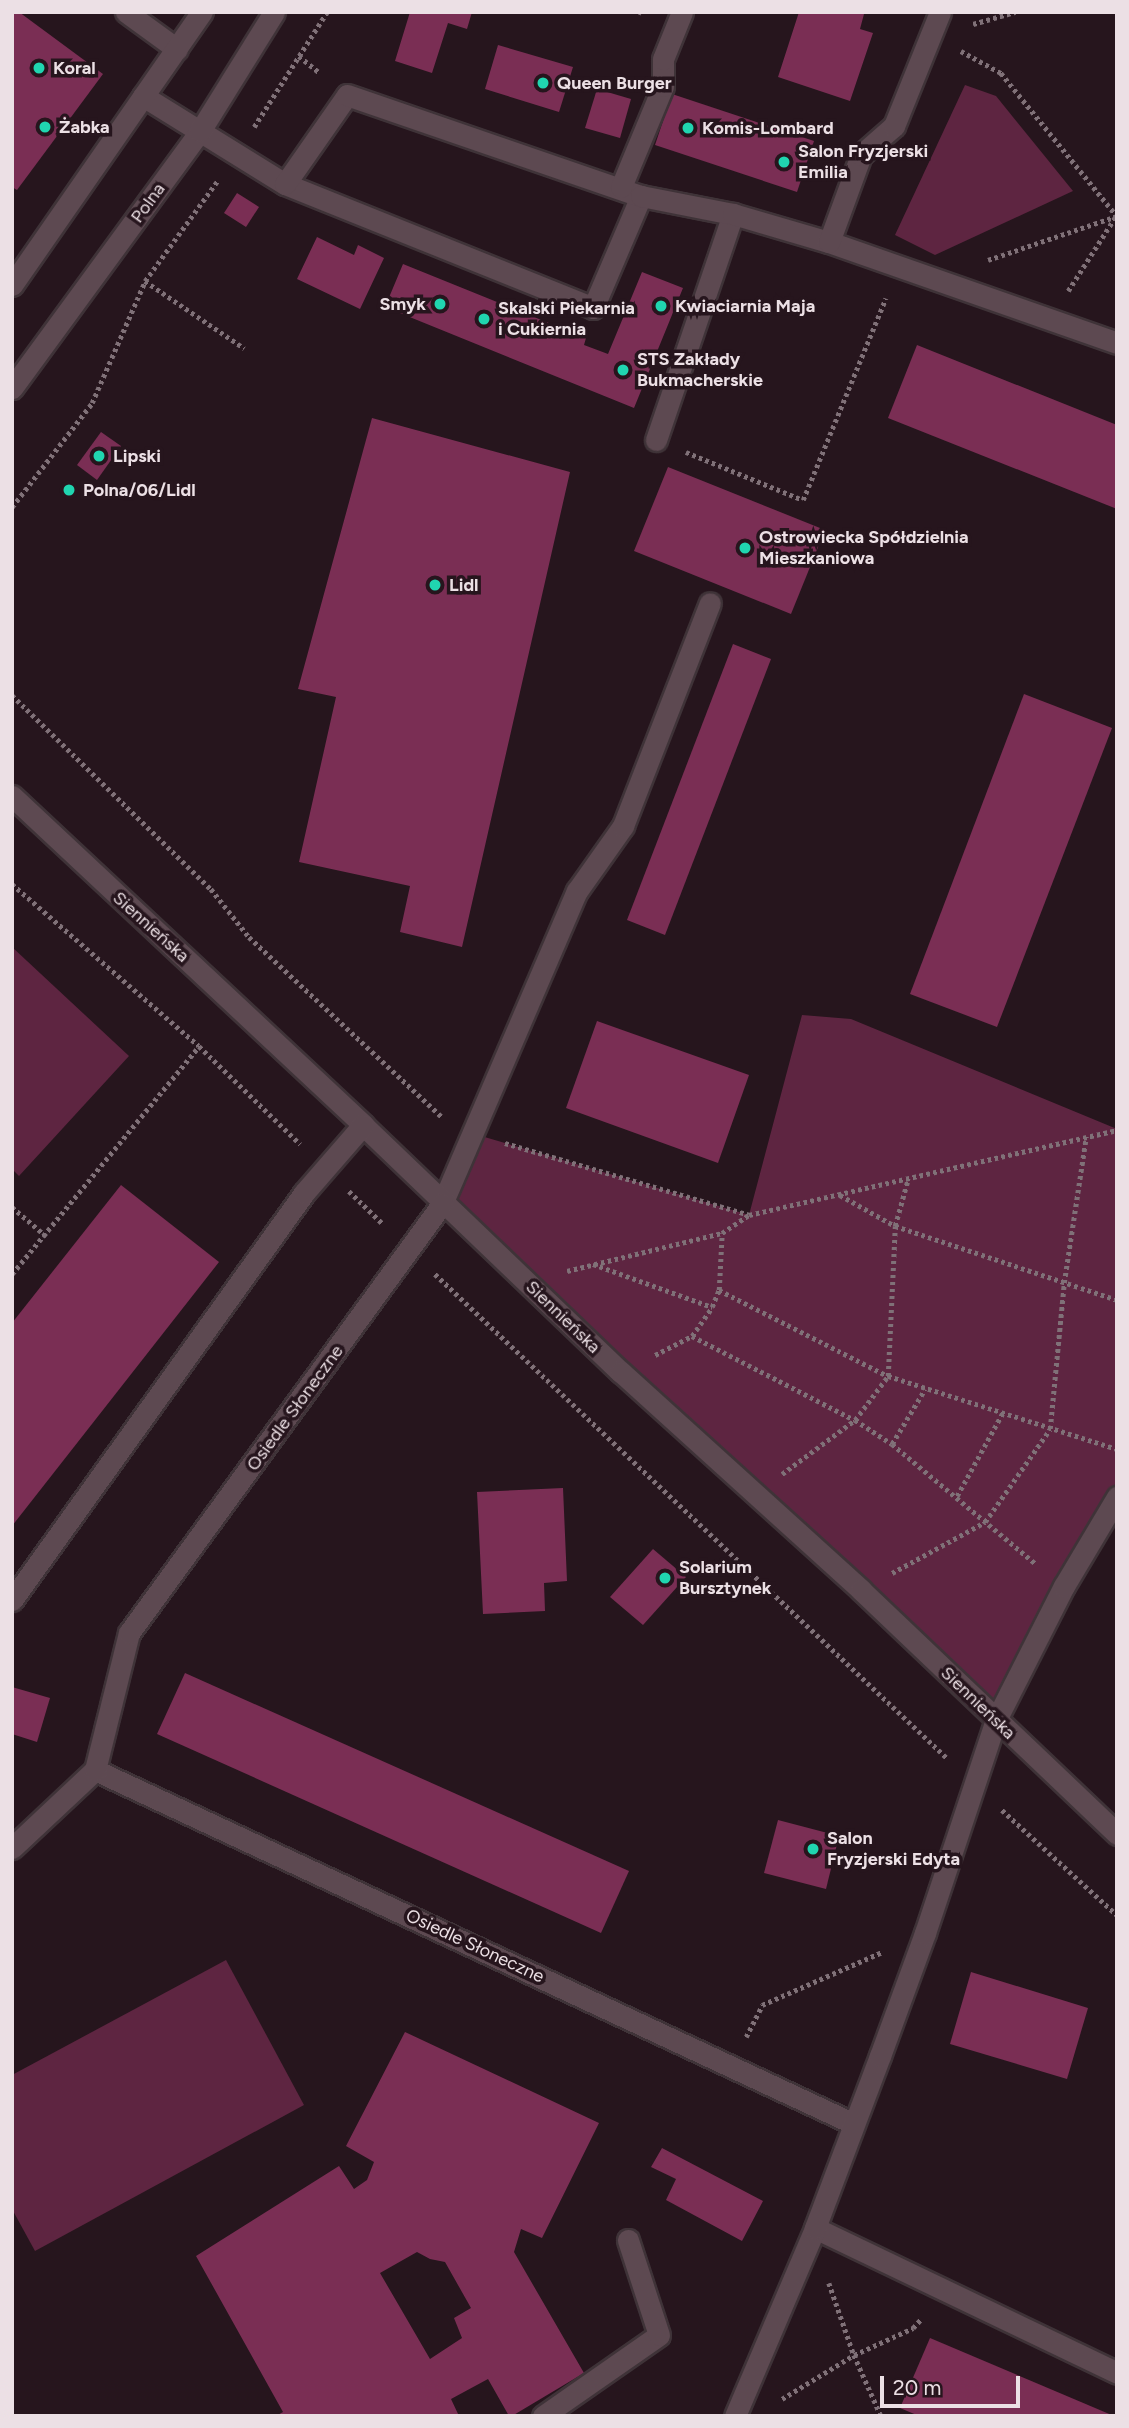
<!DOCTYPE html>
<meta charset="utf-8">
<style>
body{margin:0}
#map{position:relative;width:1129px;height:2428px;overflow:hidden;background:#26151d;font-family:Figtree,sans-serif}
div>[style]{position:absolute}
.green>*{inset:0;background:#5e2541}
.building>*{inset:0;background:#7a2e54}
.path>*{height:4.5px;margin-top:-2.25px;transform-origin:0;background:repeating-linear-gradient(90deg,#807178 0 3.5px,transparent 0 7px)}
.roads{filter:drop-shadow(2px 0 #3f3338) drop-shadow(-2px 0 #3f3338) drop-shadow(0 2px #3f3338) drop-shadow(0 -2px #3f3338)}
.lane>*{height:21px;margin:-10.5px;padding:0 10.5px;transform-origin:10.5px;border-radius:10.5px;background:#5d4951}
.street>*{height:21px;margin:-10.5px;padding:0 10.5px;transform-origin:10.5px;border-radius:10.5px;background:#5d4951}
.secondary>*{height:21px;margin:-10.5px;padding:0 10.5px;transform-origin:10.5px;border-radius:10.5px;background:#5d4951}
.dots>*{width:19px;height:19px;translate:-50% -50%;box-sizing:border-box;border:4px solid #26151d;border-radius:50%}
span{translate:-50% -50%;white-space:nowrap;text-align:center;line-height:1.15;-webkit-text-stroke:7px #26151d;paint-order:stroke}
.poi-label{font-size:18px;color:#ece0e5;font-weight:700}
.left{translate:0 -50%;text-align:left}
.right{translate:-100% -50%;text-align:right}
.street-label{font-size:18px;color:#ece0e5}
.frame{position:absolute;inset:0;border:14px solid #ece0e5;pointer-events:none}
.scale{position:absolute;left:880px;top:2376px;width:140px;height:32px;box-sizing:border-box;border:4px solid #ece0e5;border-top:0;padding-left:9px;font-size:21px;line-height:24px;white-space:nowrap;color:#ece0e5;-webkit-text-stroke:5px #26151d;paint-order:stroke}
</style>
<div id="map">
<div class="green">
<div style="clip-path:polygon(965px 85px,996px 96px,1073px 191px,935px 255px,895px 235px)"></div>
<div style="clip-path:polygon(12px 947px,129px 1056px,19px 1176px,12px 1169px)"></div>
<div style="clip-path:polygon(802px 1015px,851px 1019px,1117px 1129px,1117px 1497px,996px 1720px,442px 1204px,471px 1133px,749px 1215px)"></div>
<div style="clip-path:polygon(226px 1960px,304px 2105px,35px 2251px,12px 2209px,12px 2075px)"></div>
</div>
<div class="building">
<div style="clip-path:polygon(12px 12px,19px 12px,103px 74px,17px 190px,12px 187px)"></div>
<div style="clip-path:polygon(410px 12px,472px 12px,467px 29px,448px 23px,432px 73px,395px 61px)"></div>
<div style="clip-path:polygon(799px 12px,864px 14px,860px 29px,873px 33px,850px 101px,778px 77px)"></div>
<div style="clip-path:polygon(498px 45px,573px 67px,559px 112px,485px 89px)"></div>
<div style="clip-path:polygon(597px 89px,631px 99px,620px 138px,585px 128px)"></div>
<div style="clip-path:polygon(672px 94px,814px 141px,797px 192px,655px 145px)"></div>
<div style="clip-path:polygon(237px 193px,259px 207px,246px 227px,224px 213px)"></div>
<div style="clip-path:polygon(317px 237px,354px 255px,358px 245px,384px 258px,360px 309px,297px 279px)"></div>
<div style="clip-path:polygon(403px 264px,586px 338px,584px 345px,608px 354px,642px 272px,683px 288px,634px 408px,385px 307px)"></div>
<div style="clip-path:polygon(917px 345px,1117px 425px,1117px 509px,888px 418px)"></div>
<div style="clip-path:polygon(372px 418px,570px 472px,462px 947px,400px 932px,410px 886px,299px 862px,336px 697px,298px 689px)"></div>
<div style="clip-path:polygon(101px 432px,121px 446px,97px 480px,77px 465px)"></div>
<div style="clip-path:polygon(668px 467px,825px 530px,791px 614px,634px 551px)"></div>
<div style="clip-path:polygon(733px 644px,771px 659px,665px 935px,627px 920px)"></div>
<div style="clip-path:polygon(1024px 694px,1112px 728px,997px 1027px,910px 994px)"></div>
<div style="clip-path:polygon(597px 1021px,749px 1075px,718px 1163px,566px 1108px)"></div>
<div style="clip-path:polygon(121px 1185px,219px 1262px,12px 1526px,12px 1323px)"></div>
<div style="clip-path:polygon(563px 1488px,567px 1581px,544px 1583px,545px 1611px,483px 1614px,477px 1492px)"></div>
<div style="clip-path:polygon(653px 1549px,686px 1577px,643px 1625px,610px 1597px)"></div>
<div style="clip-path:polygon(185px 1673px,629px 1871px,601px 1933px,157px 1734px)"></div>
<div style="clip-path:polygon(12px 1687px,50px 1698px,37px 1742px,12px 1734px)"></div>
<div style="clip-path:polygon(778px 1820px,839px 1836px,826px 1889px,764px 1873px)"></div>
<div style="clip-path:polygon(971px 1972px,1088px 2008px,1067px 2079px,950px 2044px)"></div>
<div style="clip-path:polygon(evenodd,405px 2032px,599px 2123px,542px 2238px,521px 2229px,514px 2252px,584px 2373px,512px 2416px,509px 2416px,488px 2379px,451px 2399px,459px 2416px,276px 2416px,283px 2412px,196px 2256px,339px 2166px,354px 2189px,367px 2180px,374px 2162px,346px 2146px,405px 2032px,417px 2252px,430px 2259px,445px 2262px,471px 2308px,454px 2318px,462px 2338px,430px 2359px,380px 2273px,417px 2252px)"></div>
<div style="clip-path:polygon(662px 2148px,763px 2201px,742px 2241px,666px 2200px,676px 2179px,651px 2167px)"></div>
<div style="clip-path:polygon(930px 2338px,1114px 2416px,919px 2416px,900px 2408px)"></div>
</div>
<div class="path">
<div style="left:638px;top:14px;width:2px;rotate:-63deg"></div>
<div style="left:973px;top:24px;width:44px;rotate:-15.9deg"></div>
<div style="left:961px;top:51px;width:46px;rotate:28.8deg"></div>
<div style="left:1001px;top:73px;width:184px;rotate:51deg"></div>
<div style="left:299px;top:56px;width:27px;rotate:39deg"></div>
<div style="left:254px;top:127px;width:136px;rotate:-57.6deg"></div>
<div style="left:988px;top:260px;width:136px;rotate:-18.8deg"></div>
<div style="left:145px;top:281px;width:120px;rotate:34.1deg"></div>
<div style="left:1068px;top:291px;width:89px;rotate:-57.4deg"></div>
<div style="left:686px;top:452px;width:126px;rotate:22.3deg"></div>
<div style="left:803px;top:500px;width:218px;rotate:-67.7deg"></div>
<div style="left:12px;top:507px;width:131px;rotate:-52.4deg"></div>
<div style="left:92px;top:403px;width:133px;rotate:-66.5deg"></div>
<div style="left:145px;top:281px;width:125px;rotate:-54.1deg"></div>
<div style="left:12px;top:695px;width:278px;rotate:44.3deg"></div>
<div style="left:211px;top:889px;width:61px;rotate:51.6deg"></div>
<div style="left:249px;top:937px;width:265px;rotate:43deg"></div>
<div style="left:12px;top:884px;width:247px;rotate:40.9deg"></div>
<div style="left:199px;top:1046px;width:141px;rotate:44.1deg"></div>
<div style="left:505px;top:1143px;width:254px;rotate:16.4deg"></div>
<div style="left:349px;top:1191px;width:47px;rotate:44.1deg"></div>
<div style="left:840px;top:1195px;width:63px;rotate:29.4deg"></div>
<div style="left:895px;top:1226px;width:234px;rotate:18.4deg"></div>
<div style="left:12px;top:1207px;width:45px;rotate:40.5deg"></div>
<div style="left:593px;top:1264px;width:127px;rotate:19.9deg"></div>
<div style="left:712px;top:1307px;width:18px;rotate:-68deg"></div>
<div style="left:719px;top:1290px;width:57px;rotate:-87deg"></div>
<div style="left:567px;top:1271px;width:160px;rotate:-13.8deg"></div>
<div style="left:722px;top:1233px;width:32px;rotate:-34deg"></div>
<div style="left:749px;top:1215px;width:378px;rotate:-13deg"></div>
<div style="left:12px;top:1274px;width:295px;rotate:-50.6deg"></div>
<div style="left:435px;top:1274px;width:705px;rotate:43.39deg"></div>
<div style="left:719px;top:1290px;width:190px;rotate:27deg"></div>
<div style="left:888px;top:1376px;width:240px;rotate:17.7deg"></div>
<div style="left:692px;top:1336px;width:183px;rotate:27.3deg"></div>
<div style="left:855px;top:1420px;width:44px;rotate:33deg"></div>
<div style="left:892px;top:1444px;width:187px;rotate:39.8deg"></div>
<div style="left:655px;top:1355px;width:42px;rotate:-27.2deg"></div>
<div style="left:692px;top:1336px;width:35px;rotate:-55deg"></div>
<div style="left:892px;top:1444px;width:64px;rotate:-59deg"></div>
<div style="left:782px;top:1474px;width:91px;rotate:-36.5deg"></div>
<div style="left:855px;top:1420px;width:55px;rotate:-53.1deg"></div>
<div style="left:888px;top:1376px;width:150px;rotate:-87.3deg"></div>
<div style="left:895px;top:1226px;width:49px;rotate:-74.5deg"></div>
<div style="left:957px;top:1496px;width:94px;rotate:-61.2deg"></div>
<div style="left:892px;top:1573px;width:106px;rotate:-28.7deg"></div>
<div style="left:985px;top:1522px;width:113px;rotate:-55deg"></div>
<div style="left:1050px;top:1429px;width:147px;rotate:-84.5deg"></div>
<div style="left:1064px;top:1283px;width:148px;rotate:-81.4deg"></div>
<div style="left:1002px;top:1810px;width:156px;rotate:42.4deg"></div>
<div style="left:746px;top:2037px;width:36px;rotate:-63deg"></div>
<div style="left:762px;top:2005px;width:131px;rotate:-23.8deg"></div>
<div style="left:829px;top:2283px;width:76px;rotate:70.9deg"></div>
<div style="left:854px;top:2355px;width:67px;rotate:66.1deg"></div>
<div style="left:782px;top:2399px;width:84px;rotate:-31.4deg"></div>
<div style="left:854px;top:2355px;width:65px;rotate:-24.6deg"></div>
<div style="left:913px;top:2328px;width:13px;rotate:-48deg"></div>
</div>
<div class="roads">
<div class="lane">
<div style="left:126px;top:12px;width:63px;rotate:36deg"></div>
<div style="left:656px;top:440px;width:239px;rotate:-71.2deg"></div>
<div style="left:442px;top:1204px;width:341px;rotate:-66.7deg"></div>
<div style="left:577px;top:891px;width:80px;rotate:-54.7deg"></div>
<div style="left:623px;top:826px;width:239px;rotate:-68.7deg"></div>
</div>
<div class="street">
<div style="left:143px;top:96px;width:167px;rotate:31.8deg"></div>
<div style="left:285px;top:184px;width:332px;rotate:21.9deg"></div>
<div style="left:593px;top:308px;width:122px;rotate:-66.8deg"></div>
<div style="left:285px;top:184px;width:108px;rotate:-55.1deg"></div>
<div style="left:347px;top:95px;width:311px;rotate:19deg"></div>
<div style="left:641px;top:196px;width:94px;rotate:11.1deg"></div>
<div style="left:733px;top:214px;width:100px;rotate:16.3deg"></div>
<div style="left:829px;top:242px;width:305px;rotate:19.3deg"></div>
<div style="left:621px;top:187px;width:109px;rotate:-67.4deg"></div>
<div style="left:663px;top:86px;width:27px;rotate:-90deg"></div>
<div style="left:663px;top:59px;width:51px;rotate:-68deg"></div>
<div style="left:829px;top:242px;width:93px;rotate:-69.8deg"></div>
<div style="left:861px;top:155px;width:44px;rotate:-41.3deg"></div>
<div style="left:894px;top:126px;width:123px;rotate:-68deg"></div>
<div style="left:12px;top:796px;width:481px;rotate:43.1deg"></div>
<div style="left:363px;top:1125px;width:357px;rotate:43.8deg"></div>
<div style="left:621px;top:1372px;width:324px;rotate:42.2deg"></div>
<div style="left:861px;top:1590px;width:354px;rotate:43.6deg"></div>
<div style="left:12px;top:1600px;width:501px;rotate:-54.34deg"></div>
<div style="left:304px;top:1193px;width:90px;rotate:-49.1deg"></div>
<div style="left:95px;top:1770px;width:837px;rotate:25deg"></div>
<div style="left:12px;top:1848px;width:114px;rotate:-43.2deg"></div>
<div style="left:95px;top:1770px;width:141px;rotate:-76.1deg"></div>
<div style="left:129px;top:1633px;width:531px;rotate:-53.89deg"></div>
<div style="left:815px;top:2228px;width:335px;rotate:25.6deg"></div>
<div style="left:543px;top:2416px;width:141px;rotate:-34.9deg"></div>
<div style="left:659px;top:2335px;width:100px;rotate:-108.1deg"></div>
<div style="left:735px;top:2416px;width:204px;rotate:-66.9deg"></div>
<div style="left:815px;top:2228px;width:184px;rotate:-69.3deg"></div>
<div style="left:880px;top:2056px;width:131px;rotate:-69.9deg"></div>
<div style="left:925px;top:1933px;width:225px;rotate:-71.6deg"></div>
<div style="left:996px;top:1720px;width:150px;rotate:-63.1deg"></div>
<div style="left:1064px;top:1586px;width:104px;rotate:-59.2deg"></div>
</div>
<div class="secondary">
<div style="left:12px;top:285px;width:333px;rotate:-55.2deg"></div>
<div style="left:12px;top:388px;width:318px;rotate:-53.8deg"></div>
<div style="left:200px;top:131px;width:140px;rotate:-58.1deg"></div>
</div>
</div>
<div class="dots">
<div style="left:39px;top:68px;background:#20d5b0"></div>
<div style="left:543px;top:83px;background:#20d5b0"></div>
<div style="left:45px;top:127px;background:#20d5b0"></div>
<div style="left:688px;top:128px;background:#20d5b0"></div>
<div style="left:784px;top:162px;background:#20d5b0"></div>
<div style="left:440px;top:304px;background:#20d5b0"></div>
<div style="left:661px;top:306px;background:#20d5b0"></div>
<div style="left:484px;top:319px;background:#20d5b0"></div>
<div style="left:623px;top:370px;background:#20d5b0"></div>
<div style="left:99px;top:456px;background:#20d5b0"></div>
<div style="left:69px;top:490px;background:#20d5b0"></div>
<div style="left:745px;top:548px;background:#20d5b0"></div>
<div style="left:435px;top:585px;background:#20d5b0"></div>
<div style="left:665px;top:1578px;background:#20d5b0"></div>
<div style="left:813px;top:1849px;background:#20d5b0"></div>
</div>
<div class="poi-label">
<span class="left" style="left:53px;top:68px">Koral</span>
<span class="left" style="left:557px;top:83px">Queen Burger</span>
<span class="left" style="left:59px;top:127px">Żabka</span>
<span class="left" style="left:702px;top:128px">Komis-Lombard</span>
<span class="left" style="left:798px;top:162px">Salon Fryzjerski<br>Emilia</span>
<span class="right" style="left:426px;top:304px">Smyk</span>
<span class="left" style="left:675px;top:306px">Kwiaciarnia Maja</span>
<span class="left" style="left:498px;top:319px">Skalski Piekarnia<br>i Cukiernia</span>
<span class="left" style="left:637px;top:370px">STS Zakłady<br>Bukmacherskie</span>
<span class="left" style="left:113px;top:456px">Lipski</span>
<span class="left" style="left:83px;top:490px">Polna/06/Lidl</span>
<span class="left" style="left:759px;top:548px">Ostrowiecka Spółdzielnia<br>Mieszkaniowa</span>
<span class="left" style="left:449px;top:585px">Lidl</span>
<span class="left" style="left:679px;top:1578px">Solarium<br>Bursztynek</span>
<span class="left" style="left:827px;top:1849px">Salon<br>Fryzjerski Edyta</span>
</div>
<div class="street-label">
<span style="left:148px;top:203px;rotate:-54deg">Polna</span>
<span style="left:151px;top:927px;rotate:42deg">Siennieńska</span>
<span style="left:563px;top:1317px;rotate:44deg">Siennieńska</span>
<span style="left:295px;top:1408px;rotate:-54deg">Osiedle Słoneczne</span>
<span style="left:978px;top:1703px;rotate:44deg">Siennieńska</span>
<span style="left:475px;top:1946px;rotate:25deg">Osiedle Słoneczne</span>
</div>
<div class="frame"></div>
<div class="scale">20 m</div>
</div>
